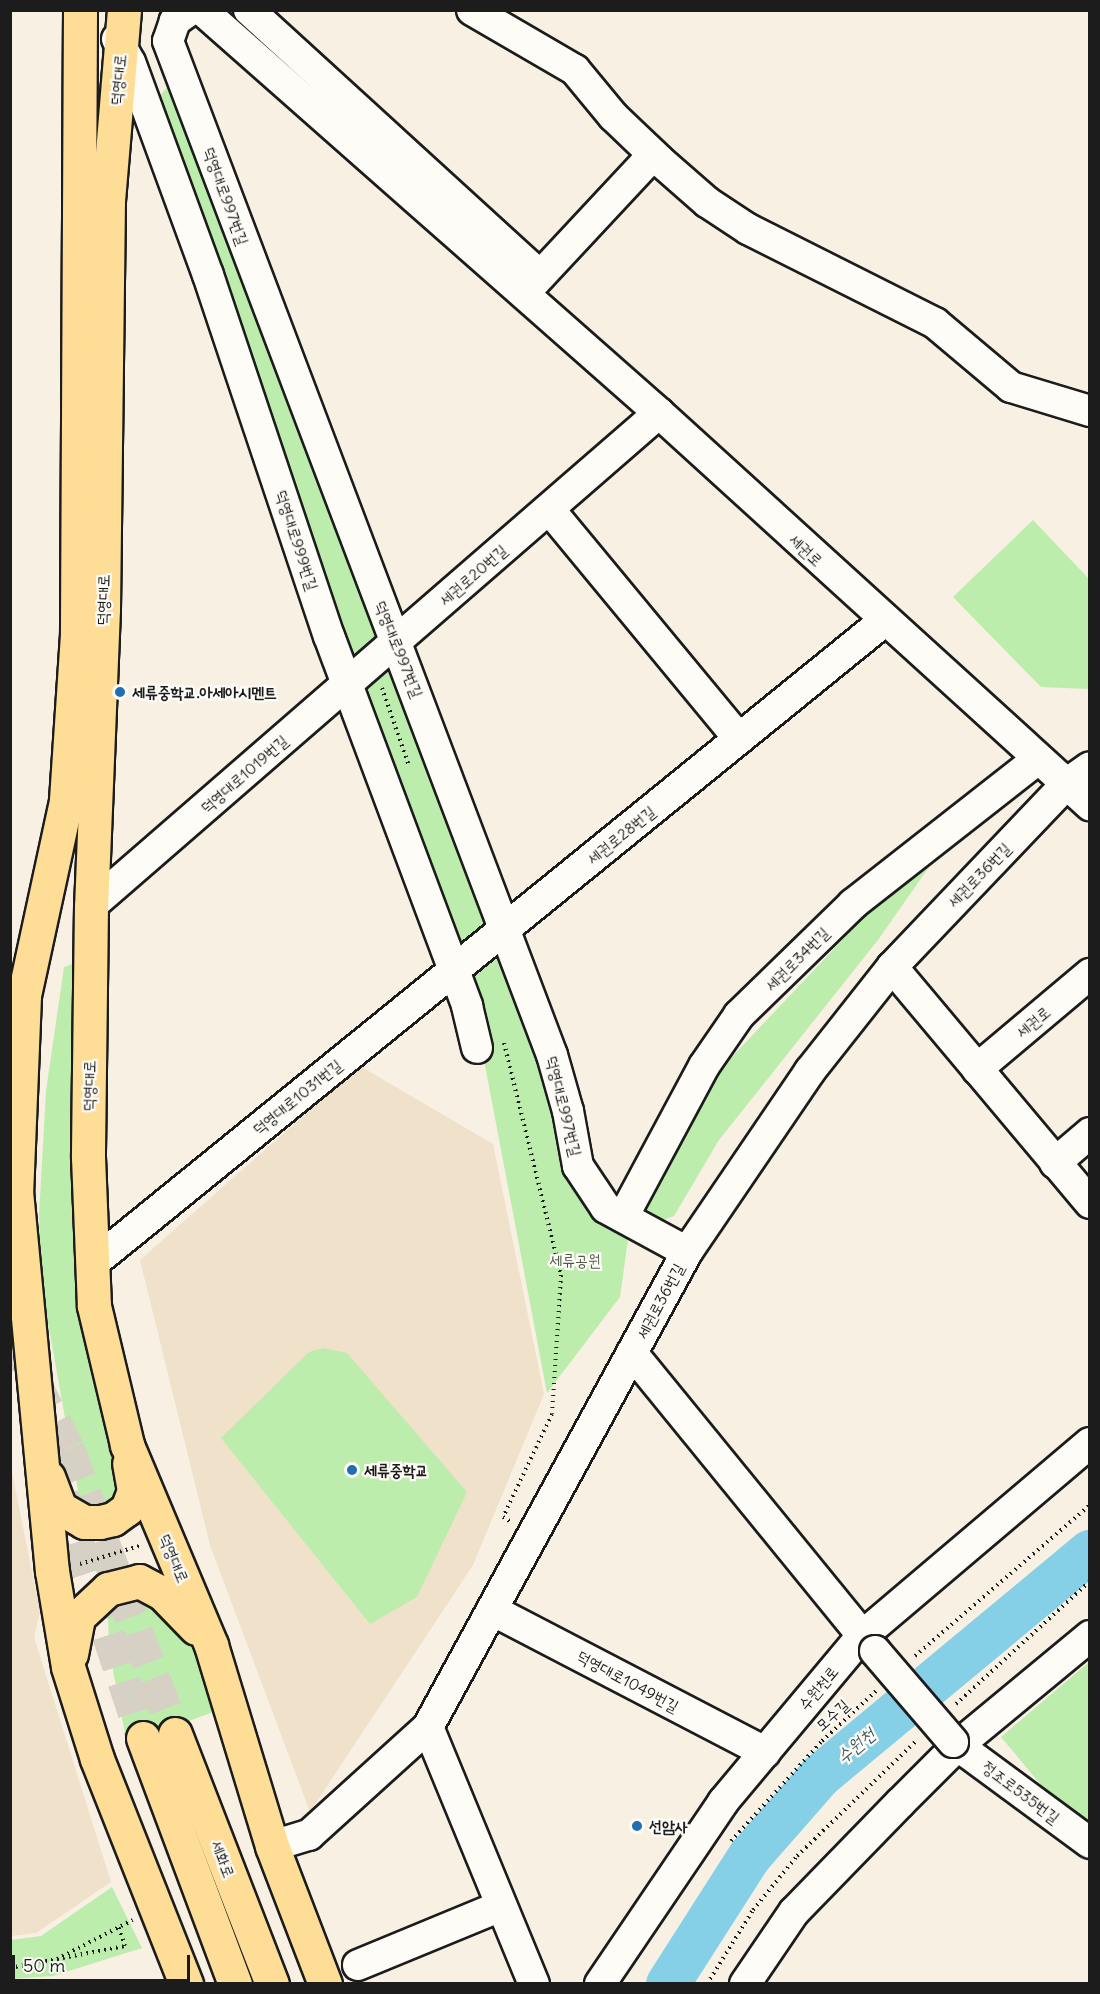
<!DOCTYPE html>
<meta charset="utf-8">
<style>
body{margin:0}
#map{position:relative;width:1100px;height:1994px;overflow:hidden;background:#f7f0e3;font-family:Delius,"Poor Story",sans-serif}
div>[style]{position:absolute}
.built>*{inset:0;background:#f0e1ca}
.green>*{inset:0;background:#bcedac}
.river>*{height:44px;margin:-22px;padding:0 22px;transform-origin:22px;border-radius:22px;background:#86d0e7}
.major-tunnel>*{height:33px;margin-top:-16.5px;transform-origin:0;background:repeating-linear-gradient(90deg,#d6d0c5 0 33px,transparent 0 49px)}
.path>*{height:4px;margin-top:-2px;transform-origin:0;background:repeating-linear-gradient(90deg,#1c1c1c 0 1.5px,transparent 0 6px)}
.roads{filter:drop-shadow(2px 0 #1c1c1c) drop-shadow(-2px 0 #1c1c1c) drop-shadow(0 2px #1c1c1c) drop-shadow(0 -2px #1c1c1c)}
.minor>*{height:30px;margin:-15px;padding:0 15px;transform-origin:15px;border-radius:15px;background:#fdfcf7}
.major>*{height:33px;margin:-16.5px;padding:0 16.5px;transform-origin:16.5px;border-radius:16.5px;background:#fedd96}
.bridges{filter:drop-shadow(2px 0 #1c1c1c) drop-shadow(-2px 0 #1c1c1c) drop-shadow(0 2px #1c1c1c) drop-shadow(0 -2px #1c1c1c)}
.minor-bridge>*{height:30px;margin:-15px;padding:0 15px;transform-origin:15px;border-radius:15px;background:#fdfcf7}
.dots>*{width:16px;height:16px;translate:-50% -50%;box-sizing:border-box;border:3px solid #fdfcf7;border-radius:50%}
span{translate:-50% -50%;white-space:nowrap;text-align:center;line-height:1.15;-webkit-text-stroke:4.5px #fdfcf7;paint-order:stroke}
.street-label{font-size:16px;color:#1c1c1c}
.poi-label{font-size:16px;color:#1c1c1c;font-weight:700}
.left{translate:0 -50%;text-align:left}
.park-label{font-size:16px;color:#4c5b47}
.water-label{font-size:18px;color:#415b63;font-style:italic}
.frame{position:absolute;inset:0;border:12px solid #1c1c1c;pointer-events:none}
.scale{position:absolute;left:12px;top:1955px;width:178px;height:27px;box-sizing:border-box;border:3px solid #1c1c1c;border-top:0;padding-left:8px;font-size:18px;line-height:21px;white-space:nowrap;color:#1c1c1c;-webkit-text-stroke:4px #fdfcf7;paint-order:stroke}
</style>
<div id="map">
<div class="built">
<div style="clip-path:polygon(360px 1066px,493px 1144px,544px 1394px,473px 1565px,310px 1812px,210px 1545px,140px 1260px)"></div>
<div style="clip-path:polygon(11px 1467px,40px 1612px,34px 1637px,111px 1882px,36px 1933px,11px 1936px)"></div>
</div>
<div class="green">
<div style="clip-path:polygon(172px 82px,507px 971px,574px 1166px,629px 1232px,620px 1297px,547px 1393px,474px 1007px,153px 103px)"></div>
<div style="clip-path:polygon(1033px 520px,1089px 579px,1089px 689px,1041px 687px,953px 597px)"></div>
<div style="clip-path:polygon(929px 867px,878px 940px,719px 1140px,674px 1216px,657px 1222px,644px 1218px,643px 1203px,684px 1125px,729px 1060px,868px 913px)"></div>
<div style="clip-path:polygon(75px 963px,120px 1490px,106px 1501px,79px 1496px,42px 1289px,39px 1215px,46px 1091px,64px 967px)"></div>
<div style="clip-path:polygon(323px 1348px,347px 1353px,467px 1492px,417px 1597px,370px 1624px,221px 1438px,309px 1352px)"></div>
<div style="clip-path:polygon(139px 1593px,187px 1626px,213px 1712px,127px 1744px,109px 1649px,108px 1618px,115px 1604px)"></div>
<div style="clip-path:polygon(1089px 1662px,1089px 1818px,1077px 1828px,1001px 1737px)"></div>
<div style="clip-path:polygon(112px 1887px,142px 1948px,53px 1976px,11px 1979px,11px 1940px,41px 1936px)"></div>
</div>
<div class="river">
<div style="left:668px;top:1984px;width:152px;rotate:-57.4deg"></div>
<div style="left:750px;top:1856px;width:106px;rotate:-48.8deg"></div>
<div style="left:820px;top:1776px;width:351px;rotate:-39.7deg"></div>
</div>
<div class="major-tunnel">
<div style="left:10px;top:1335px;width:127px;rotate:62.8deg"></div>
<div style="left:68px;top:1448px;width:305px;rotate:69.5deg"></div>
<div style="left:62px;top:1495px;width:256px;rotate:71.6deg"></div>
</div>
<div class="path">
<div style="left:382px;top:688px;width:83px;rotate:70.9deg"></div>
<div style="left:504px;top:1043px;width:239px;rotate:76.2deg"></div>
<div style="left:561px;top:1275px;width:139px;rotate:93.7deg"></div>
<div style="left:552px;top:1414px;width:114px;rotate:115.4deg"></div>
<div style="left:503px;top:1517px;width:9px;rotate:32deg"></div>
<div style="left:80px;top:1564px;width:62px;rotate:-17deg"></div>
<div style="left:915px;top:1656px;width:231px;rotate:-40.8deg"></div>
<div style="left:956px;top:1704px;width:182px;rotate:-42.5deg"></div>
<div style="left:731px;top:1841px;width:135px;rotate:-47.7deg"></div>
<div style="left:822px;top:1741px;width:74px;rotate:-42.8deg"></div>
<div style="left:57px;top:1959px;width:85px;rotate:-27.2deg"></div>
<div style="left:10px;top:1968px;width:117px;rotate:-10.8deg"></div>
<div style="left:125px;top:1946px;width:21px;rotate:-109deg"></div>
<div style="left:707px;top:1984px;width:87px;rotate:-58.1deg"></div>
<div style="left:753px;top:1910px;width:70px;rotate:-50.8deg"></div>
<div style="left:797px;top:1856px;width:167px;rotate:-44deg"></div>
</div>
<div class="roads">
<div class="minor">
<div style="left:190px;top:10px;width:19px;rotate:144deg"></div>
<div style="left:175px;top:21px;width:21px;rotate:109deg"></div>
<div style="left:168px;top:41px;width:1084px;rotate:69.26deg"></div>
<div style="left:552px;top:1055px;width:58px;rotate:74.1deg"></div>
<div style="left:568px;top:1111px;width:56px;rotate:79.7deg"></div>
<div style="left:578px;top:1166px;width:50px;rotate:56.3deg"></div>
<div style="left:606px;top:1208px;width:92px;rotate:28.5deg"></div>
<div style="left:202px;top:10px;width:609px;rotate:41.41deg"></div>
<div style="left:659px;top:413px;width:583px;rotate:42.29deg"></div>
<div style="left:249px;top:10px;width:394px;rotate:42.4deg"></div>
<div style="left:472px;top:10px;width:119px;rotate:30.2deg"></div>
<div style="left:575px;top:70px;width:60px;rotate:50.4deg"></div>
<div style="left:613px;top:116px;width:64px;rotate:43.7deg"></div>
<div style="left:659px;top:160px;width:64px;rotate:41.2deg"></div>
<div style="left:707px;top:202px;width:49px;rotate:33.4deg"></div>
<div style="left:748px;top:229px;width:209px;rotate:26.7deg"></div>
<div style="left:935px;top:323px;width:99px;rotate:40.1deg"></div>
<div style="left:1011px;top:387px;width:83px;rotate:16.9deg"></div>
<div style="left:117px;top:39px;width:26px;rotate:61deg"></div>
<div style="left:130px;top:62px;width:227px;rotate:69.9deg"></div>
<div style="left:208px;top:275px;width:381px;rotate:71.5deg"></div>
<div style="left:329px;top:636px;width:395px;rotate:69.5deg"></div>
<div style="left:467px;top:1006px;width:43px;rotate:76.6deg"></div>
<div style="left:527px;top:290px;width:185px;rotate:-47deg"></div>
<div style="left:549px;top:509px;width:298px;rotate:50.4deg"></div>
<div style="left:91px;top:906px;width:752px;rotate:-40.96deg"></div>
<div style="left:892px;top:967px;width:308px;rotate:50deg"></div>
<div style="left:977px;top:1069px;width:148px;rotate:-40.1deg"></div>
<div style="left:1055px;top:1163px;width:46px;rotate:-40.6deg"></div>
<div style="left:623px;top:1217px;width:171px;rotate:-61.8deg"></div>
<div style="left:704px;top:1066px;width:62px;rotate:-55.5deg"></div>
<div style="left:739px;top:1015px;width:159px;rotate:-44.2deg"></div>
<div style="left:853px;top:904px;width:235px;rotate:-38.1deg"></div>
<div style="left:92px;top:1264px;width:1020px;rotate:-39.07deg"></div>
<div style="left:632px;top:1353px;width:385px;rotate:50.8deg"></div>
<div style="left:492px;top:1610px;width:308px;rotate:27.5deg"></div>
<div style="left:428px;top:1727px;width:278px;rotate:67.6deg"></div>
<div style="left:953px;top:1742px;width:170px;rotate:36.4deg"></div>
<div style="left:272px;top:1846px;width:39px;rotate:-17deg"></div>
<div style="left:309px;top:1835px;width:161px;rotate:-42.2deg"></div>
<div style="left:428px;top:1727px;width:541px;rotate:-61.4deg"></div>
<div style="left:687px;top:1252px;width:219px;rotate:-55.8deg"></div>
<div style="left:810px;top:1071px;width:132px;rotate:-51.7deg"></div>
<div style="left:892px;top:967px;width:253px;rotate:-46.4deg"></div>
<div style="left:1066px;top:784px;width:29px;rotate:-35deg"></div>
<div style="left:358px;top:1965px;width:155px;rotate:-22.4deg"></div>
<div style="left:600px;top:1984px;width:220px;rotate:-55.9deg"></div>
<div style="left:723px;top:1802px;width:215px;rotate:-50.1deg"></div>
<div style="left:861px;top:1637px;width:300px;rotate:-40.3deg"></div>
<div style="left:745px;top:1984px;width:87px;rotate:-55.8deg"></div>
<div style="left:794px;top:1912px;width:152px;rotate:-45.8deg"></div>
<div style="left:900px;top:1803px;width:79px;rotate:-45deg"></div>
<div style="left:956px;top:1747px;width:174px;rotate:-39.6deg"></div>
</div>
<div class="major">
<div style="left:80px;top:10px;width:624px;rotate:90.28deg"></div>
<div style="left:77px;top:634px;width:167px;rotate:93.8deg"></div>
<div style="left:66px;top:801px;width:199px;rotate:102.2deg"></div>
<div style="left:24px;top:996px;width:195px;rotate:92.3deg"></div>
<div style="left:16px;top:1191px;width:382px;rotate:84.6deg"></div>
<div style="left:52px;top:1571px;width:97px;rotate:80.5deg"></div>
<div style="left:68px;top:1667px;width:96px;rotate:72.5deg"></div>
<div style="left:97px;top:1759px;width:242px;rotate:68.4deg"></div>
<div style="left:124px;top:10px;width:191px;rotate:94.8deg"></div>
<div style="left:108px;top:200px;width:409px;rotate:90.7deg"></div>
<div style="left:103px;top:609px;width:297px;rotate:92.3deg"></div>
<div style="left:91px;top:906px;width:251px;rotate:90.7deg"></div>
<div style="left:88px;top:1157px;width:149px;rotate:87.7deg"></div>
<div style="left:94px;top:1306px;width:143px;rotate:76.6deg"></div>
<div style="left:127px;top:1445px;width:217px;rotate:67.2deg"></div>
<div style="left:211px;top:1645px;width:210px;rotate:73.1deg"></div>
<div style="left:272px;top:1846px;width:148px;rotate:69deg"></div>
<div style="left:48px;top:1477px;width:33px;rotate:69deg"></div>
<div style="left:60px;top:1508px;width:28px;rotate:30deg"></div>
<div style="left:84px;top:1522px;width:16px"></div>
<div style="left:100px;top:1522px;width:13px;rotate:-13deg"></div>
<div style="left:113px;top:1519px;width:17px;rotate:-36deg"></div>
<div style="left:127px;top:1509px;width:19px;rotate:-69deg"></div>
<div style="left:134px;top:1491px;width:28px;rotate:-100deg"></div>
<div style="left:71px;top:1654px;width:38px;rotate:-79deg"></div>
<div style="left:78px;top:1617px;width:41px;rotate:-43deg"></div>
<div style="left:108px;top:1589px;width:32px;rotate:-14deg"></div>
<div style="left:139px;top:1581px;width:27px;rotate:28deg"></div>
<div style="left:163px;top:1594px;width:47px;rotate:45.9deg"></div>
<div style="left:175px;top:1734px;width:268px;rotate:68.8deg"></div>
<div style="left:143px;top:1738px;width:263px;rotate:69.5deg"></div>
</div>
</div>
<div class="bridges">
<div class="minor-bridge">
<div style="left:875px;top:1651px;width:120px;rotate:49.4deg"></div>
</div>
</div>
<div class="dots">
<div style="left:120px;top:692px;background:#1f6fb2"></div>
<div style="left:352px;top:1470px;background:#1f6fb2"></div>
<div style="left:637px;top:1826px;background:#1f6fb2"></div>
</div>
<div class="street-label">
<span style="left:118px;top:80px;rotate:-85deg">덕영대로</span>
<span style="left:226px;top:196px;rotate:70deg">덕영대로997번길</span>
<span style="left:297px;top:540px;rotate:72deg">덕영대로999번길</span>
<span style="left:806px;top:550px;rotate:43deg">세권로</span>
<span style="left:473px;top:575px;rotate:-41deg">세권로20번길</span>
<span style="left:103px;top:600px;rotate:-89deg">덕영대로</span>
<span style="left:399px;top:649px;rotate:68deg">덕영대로997번길</span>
<span style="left:244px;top:774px;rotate:-41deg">덕영대로1019번길</span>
<span style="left:621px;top:835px;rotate:-39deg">세권로28번길</span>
<span style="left:979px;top:875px;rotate:-46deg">세권로36번길</span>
<span style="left:797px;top:959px;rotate:-45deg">세권로34번길</span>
<span style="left:1033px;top:1022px;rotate:-40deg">세권로</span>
<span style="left:89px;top:1086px;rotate:-89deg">덕영대로</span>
<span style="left:297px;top:1097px;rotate:-39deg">덕영대로1031번길</span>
<span style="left:564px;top:1106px;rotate:76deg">덕영대로997번길</span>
<span style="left:660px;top:1301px;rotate:-62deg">세권로36번길</span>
<span style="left:174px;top:1558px;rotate:67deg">덕영대로</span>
<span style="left:628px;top:1681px;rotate:28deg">덕영대로1049번길</span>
<span style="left:818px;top:1688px;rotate:-50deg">수원천로</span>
<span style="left:832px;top:1715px;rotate:-42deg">모수길</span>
<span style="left:1021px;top:1792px;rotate:37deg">정조로535번길</span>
<span style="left:223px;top:1859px;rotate:69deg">세화로</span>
</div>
<div class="poi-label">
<span class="left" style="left:132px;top:692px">세류중학교.아세아시멘트</span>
<span class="left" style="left:364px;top:1470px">세류중학교</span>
<span class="left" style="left:649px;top:1826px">선암사</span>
</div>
<div class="park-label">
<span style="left:575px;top:1260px">세류공원</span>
</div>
<div class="water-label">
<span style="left:856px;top:1746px;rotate:-40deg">수원천</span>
</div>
<div class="frame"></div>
<div class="scale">50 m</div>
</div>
